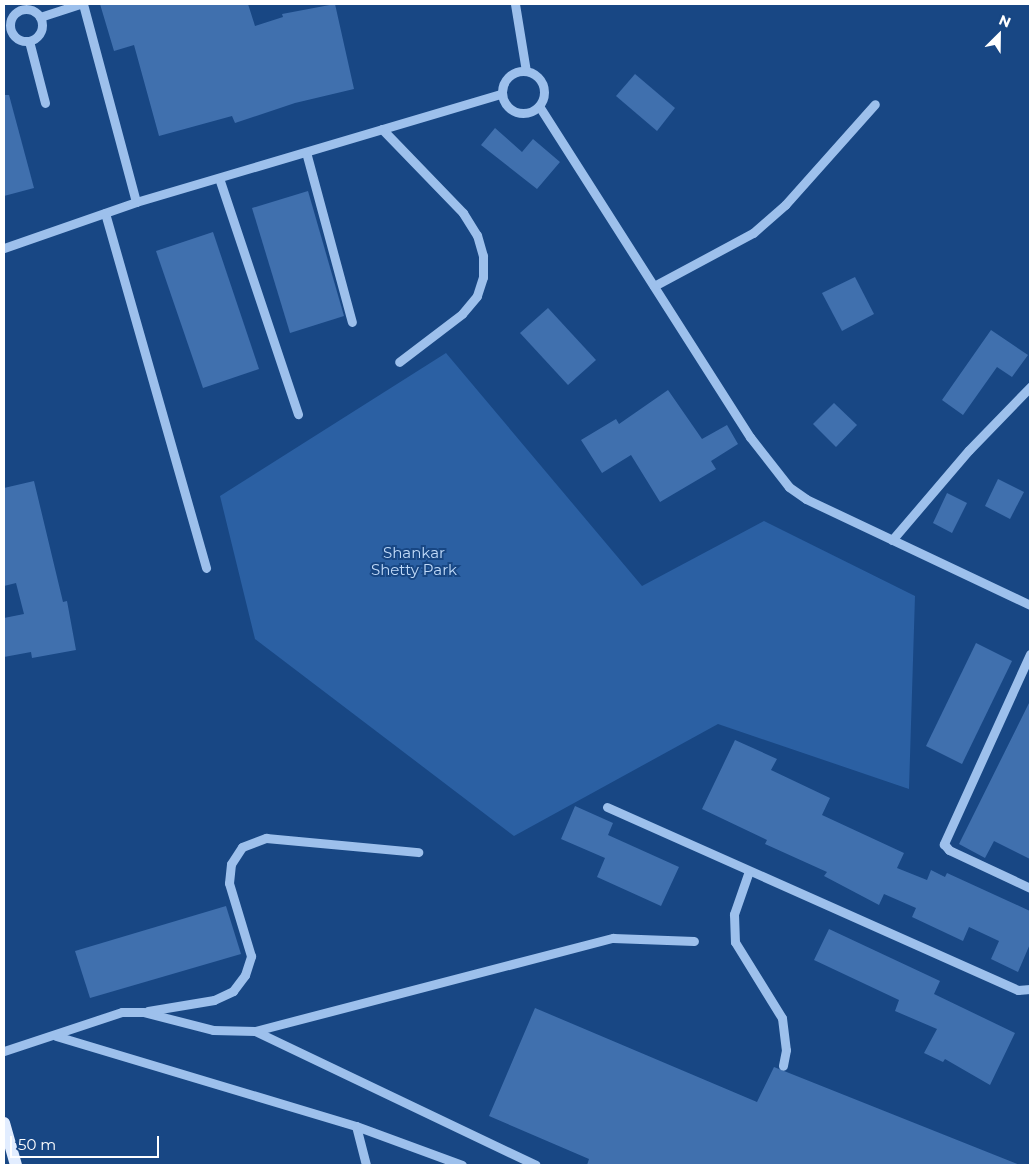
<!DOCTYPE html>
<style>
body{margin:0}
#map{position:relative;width:1034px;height:1169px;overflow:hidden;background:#184784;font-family:Montserrat,sans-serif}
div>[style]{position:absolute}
.green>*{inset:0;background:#2b60a3}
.building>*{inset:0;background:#4070ae}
.minor>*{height:9px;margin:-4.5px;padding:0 4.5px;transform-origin:4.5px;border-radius:4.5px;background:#9dc0ec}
.minor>.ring{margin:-4.5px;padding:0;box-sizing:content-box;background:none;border:9px solid #9dc0ec;border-radius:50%}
.major>*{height:12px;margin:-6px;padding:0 6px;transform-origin:6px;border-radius:6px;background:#e2edff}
span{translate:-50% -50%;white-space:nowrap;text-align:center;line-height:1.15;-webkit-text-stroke:4px #184784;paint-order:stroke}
.park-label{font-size:15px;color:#c2dbf9}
.frame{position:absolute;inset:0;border:5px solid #fff;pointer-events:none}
.north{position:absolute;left:974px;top:10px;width:50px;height:50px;-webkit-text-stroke:4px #184784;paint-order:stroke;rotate:23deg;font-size:14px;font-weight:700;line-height:20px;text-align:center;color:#fff}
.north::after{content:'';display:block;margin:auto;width:18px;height:22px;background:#fff;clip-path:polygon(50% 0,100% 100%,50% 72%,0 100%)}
.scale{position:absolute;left:10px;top:1136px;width:149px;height:22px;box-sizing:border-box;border:2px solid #fff;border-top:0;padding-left:6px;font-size:15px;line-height:18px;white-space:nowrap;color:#fff;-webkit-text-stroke:4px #184784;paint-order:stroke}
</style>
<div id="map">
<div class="green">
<div style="clip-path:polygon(446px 353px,642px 586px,764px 521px,915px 596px,909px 789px,718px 724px,514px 836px,255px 639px,220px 496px)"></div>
</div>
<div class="building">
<div style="clip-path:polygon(100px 4px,248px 4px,255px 26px,283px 17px,282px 14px,335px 4px,354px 89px,295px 103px,235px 123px,232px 116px,159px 136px,134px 45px,114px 51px)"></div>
<div style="clip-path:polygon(635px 74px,675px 108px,657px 131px,616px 96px)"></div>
<div style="clip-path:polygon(4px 95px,9px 95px,34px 188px,4px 196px)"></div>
<div style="clip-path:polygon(495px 128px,522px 152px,533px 139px,560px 162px,537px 189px,481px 145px)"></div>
<div style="clip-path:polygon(308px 191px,344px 316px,290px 333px,252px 208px)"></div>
<div style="clip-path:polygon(213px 232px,259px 369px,203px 388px,156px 251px)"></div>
<div style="clip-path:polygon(855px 277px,874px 314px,842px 331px,822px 293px)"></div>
<div style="clip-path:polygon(548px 308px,596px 360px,568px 385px,520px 333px)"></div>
<div style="clip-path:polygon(991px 330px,1028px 355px,1012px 377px,997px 367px,963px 415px,942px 400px)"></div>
<div style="clip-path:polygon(668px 390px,702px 439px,727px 425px,738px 444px,711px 461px,716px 469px,660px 502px,631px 455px,602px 473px,581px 440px,616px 419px,619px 424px)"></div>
<div style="clip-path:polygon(834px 403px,857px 425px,836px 447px,813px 424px)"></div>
<div style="clip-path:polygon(998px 479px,1024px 492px,1010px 519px,985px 506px)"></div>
<div style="clip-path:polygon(34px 481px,63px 602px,67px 601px,76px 650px,32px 658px,31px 652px,4px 657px,4px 618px,24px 614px,16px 583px,4px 586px,4px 488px)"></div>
<div style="clip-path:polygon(947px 493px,967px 503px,952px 533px,933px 523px)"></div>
<div style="clip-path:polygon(976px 643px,1012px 661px,962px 764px,926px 746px)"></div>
<div style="clip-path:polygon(1030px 701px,1030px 859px,994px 841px,985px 858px,959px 844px)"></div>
<div style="clip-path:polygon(735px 740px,777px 759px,771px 770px,830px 798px,822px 815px,904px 853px,897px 868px,927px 880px,931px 870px,945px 877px,947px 873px,1030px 911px,1030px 944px,1018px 972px,991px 959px,999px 941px,969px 927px,963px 941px,912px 917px,916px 908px,884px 894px,879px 905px,824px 876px,827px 872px,765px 844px,767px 840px,702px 809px)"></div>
<div style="clip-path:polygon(575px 806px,613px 823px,608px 835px,679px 867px,661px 906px,597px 877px,605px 858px,561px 839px)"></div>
<div style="clip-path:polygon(226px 906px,241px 954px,90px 998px,75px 951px)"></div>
<div style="clip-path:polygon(829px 929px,940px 981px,934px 994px,1015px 1033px,990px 1085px,945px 1059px,943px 1062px,924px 1053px,937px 1029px,895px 1011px,899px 1000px,814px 960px)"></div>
<div style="clip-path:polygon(535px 1008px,757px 1102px,774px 1067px,1020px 1165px,587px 1165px,589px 1159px,489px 1116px)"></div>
</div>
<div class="minor">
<div style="left:83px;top:4px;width:205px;rotate:75deg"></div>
<div style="left:515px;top:4px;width:68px;rotate:80.7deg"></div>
<div class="ring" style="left:10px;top:9px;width:23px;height:23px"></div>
<div style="left:40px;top:17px;width:42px;rotate:-18deg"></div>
<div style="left:29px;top:41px;width:64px;rotate:75.5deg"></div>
<div class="ring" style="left:502px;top:71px;width:33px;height:33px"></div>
<div style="left:539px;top:106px;width:393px;rotate:57.5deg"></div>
<div style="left:750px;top:437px;width:63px;rotate:52deg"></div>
<div style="left:789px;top:487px;width:21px;rotate:35deg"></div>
<div style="left:806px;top:499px;width:248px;rotate:25.3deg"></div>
<div style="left:382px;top:129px;width:117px;rotate:46deg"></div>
<div style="left:463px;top:213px;width:26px;rotate:58deg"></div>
<div style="left:477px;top:235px;width:22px;rotate:74deg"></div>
<div style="left:483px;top:256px;width:21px;rotate:90deg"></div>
<div style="left:483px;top:277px;width:20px;rotate:108deg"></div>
<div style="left:477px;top:296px;width:23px;rotate:130deg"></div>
<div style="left:462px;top:314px;width:79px;rotate:142.7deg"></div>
<div style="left:306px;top:152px;width:176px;rotate:74.9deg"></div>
<div style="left:219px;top:178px;width:249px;rotate:71.5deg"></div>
<div style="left:105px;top:213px;width:369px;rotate:74.1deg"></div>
<div style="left:4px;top:248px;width:140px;rotate:-19.2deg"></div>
<div style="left:136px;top:202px;width:381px;rotate:-16.5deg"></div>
<div style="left:654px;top:286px;width:112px;rotate:-28.2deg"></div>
<div style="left:753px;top:233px;width:43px;rotate:-41.2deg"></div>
<div style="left:785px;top:205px;width:135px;rotate:-48.3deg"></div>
<div style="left:892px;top:540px;width:118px;rotate:-49.5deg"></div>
<div style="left:969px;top:450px;width:88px;rotate:-45.9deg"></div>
<div style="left:1030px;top:654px;width:209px;rotate:114.4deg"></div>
<div style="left:944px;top:844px;width:8px;rotate:50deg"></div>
<div style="left:949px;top:850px;width:89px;rotate:25.1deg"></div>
<div style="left:607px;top:807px;width:450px;rotate:24deg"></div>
<div style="left:1018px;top:990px;width:12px;rotate:-5deg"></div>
<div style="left:749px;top:871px;width:46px;rotate:109.2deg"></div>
<div style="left:734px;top:914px;width:28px;rotate:88deg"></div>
<div style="left:735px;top:942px;width:89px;rotate:58.3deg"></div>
<div style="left:782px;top:1018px;width:32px;rotate:83deg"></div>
<div style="left:786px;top:1050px;width:16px;rotate:101deg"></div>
<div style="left:148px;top:1011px;width:67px;rotate:-9.5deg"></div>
<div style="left:214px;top:1000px;width:21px;rotate:-25deg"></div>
<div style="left:233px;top:991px;width:20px;rotate:-53deg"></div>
<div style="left:245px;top:975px;width:20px;rotate:-72deg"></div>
<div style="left:251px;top:956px;width:76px;rotate:-106.8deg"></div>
<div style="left:229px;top:883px;width:19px;rotate:-84deg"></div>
<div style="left:231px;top:864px;width:20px;rotate:-57deg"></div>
<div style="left:242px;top:847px;width:26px;rotate:-21deg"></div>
<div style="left:266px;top:838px;width:153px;rotate:5.3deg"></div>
<div style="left:255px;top:1031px;width:311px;rotate:25.5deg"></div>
<div style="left:56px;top:1036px;width:313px;rotate:16.7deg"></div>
<div style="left:356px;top:1126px;width:113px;rotate:20.2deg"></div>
<div style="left:4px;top:1051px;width:124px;rotate:-18.3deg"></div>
<div style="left:122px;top:1012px;width:21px"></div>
<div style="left:143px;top:1012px;width:72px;rotate:14.4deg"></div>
<div style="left:213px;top:1030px;width:42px;rotate:1.4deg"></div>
<div style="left:255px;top:1031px;width:370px;rotate:-14.6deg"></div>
<div style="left:613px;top:938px;width:81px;rotate:2.1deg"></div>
<div style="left:356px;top:1126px;width:40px;rotate:75.6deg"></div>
</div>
<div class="major">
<div style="left:4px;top:1123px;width:44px;rotate:74.1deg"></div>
</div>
<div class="park-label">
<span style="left:414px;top:561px">Shankar<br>Shetty Park</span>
</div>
<div class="frame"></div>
<div class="north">N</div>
<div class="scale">50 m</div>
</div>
